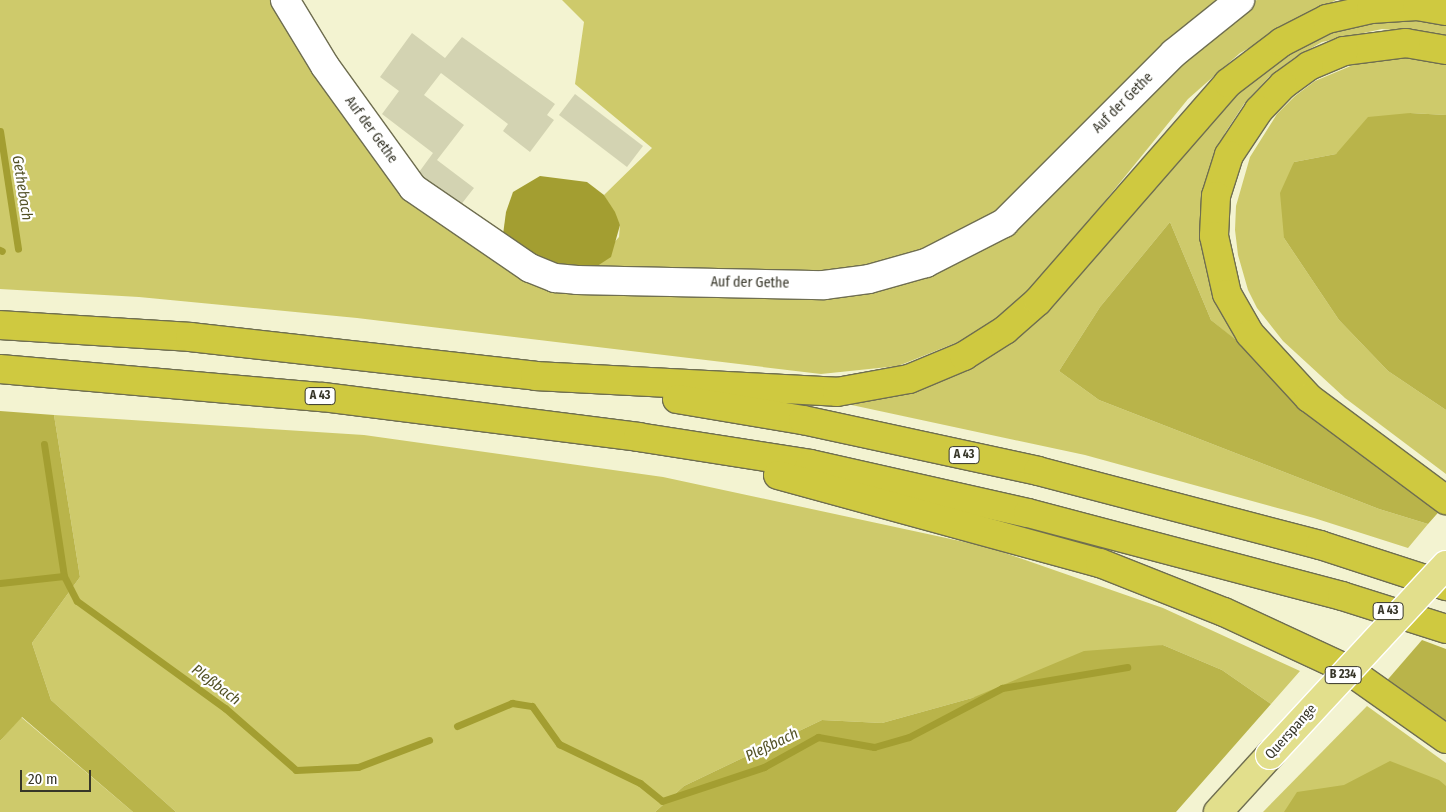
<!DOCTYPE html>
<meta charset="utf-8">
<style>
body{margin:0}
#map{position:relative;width:1446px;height:812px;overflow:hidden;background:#f3f3d1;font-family:"Fira Sans Condensed",sans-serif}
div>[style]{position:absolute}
.green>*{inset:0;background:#ceca6b}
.forest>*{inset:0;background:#b9b44a}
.water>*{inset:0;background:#a39e31}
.stream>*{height:7px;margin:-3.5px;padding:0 3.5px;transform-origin:3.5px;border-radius:3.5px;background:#a39e31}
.building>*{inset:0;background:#d3d3b2}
.roads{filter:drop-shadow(1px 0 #6f6e50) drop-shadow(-1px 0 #6f6e50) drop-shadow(0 1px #6f6e50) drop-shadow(0 -1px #6f6e50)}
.minor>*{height:28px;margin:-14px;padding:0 14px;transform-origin:14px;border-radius:14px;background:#fff}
.major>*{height:28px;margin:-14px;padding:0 14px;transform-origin:14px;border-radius:14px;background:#e2df8c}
.highway>*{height:28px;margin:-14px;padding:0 14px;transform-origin:14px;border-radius:14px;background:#cfc940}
.bridges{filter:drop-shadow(1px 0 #fff) drop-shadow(-1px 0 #fff) drop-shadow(0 1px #fff) drop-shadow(0 -1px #fff)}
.major-bridge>*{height:28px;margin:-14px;padding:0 14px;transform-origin:14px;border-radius:14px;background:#e2df8c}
span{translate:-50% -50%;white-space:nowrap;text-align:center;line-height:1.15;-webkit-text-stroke:4.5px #fff;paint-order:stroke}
.shield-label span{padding:1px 4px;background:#fff;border:1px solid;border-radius:4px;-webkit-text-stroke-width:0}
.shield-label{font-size:12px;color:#373629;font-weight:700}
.street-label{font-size:14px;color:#373629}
.water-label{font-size:15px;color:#525125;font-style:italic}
.scale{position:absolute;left:20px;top:770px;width:71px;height:22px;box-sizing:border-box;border:2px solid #373629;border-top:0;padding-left:6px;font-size:15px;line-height:18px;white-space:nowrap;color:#373629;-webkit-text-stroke:4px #fff;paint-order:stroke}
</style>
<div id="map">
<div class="green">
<div style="clip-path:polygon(0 0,276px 0,411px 192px,588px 272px,619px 237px,620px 225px,604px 195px,652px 148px,575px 84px,584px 22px,562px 0,1231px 0,1244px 7px,1257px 0,1336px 0,1240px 53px,1188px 99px,1035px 287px,973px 336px,898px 366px,821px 374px,357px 318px,139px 297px,0 289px)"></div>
<div style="clip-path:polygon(1365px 18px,1446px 20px,1446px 35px,1382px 29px,1322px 42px,1294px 58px,1269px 77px,1244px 104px,1225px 133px,1212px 166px,1205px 227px,1277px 375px,1211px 320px,1170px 222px,1100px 307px,1059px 371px,1099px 400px,1379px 509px,1428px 524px,1408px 548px,1314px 518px,1085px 455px,833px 401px,955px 373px,1237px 87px,1310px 36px)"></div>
<div style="clip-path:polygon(1417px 57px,1446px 64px,1446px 115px,1410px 113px,1336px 154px,1294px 162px,1284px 238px,1339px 320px,1388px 371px,1446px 410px,1446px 474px,1345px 398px,1283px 341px,1257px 308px,1248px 290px,1238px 255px,1235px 230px,1236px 206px,1250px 157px,1277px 114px,1295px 96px,1315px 81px,1365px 60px)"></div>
<div style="clip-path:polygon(54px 415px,364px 435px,663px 477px,988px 547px,1163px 608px,1300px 671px,1271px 704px,1222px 670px,1163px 645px,882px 723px,822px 720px,684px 786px,655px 812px,176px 812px,51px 700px,32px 643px,80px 577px)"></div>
<div style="clip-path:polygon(1367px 706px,1446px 763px,1446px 812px,1263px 812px)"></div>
<div style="clip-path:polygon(21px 717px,133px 812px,0 812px,0 741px)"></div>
</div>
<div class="forest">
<div style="clip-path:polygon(1410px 113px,1446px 115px,1446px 410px,1388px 371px,1339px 320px,1284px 238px,1280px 193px,1294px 162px,1336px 154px,1368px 117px)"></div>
<div style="clip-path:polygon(1170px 222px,1211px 320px,1444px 506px,1428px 524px,1379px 509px,1099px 400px,1059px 371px,1100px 307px)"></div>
<div style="clip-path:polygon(0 411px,54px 415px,80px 577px,32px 643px,51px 700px,176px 812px,133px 812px,22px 717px,0 741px)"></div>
<div style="clip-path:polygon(1422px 640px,1446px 649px,1446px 725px,1383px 685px)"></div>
<div style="clip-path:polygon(1163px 645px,1222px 670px,1271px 704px,1176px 812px,655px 812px,684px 786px,822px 720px,882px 723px,972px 698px,1084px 651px)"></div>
<div style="clip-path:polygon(1390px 761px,1439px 780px,1446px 786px,1446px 812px,1284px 812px,1297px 792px,1344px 785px)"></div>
</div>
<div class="water">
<div style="clip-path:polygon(540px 176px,587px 182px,604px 195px,615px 212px,620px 225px,611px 257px,588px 272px,578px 274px,502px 242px,506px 212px,513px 192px)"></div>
</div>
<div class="stream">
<div style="left:0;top:131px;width:119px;rotate:81.3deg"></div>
<div style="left:0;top:250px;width:2px;rotate:27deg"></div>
<div style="left:44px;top:444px;width:134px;rotate:81.4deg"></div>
<div style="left:64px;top:576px;width:28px;rotate:63deg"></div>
<div style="left:77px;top:601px;width:183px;rotate:35.9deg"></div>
<div style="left:225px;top:708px;width:94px;rotate:41.1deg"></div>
<div style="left:296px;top:770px;width:62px;rotate:-2.8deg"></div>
<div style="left:358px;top:767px;width:76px;rotate:-20.8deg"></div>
<div style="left:0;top:583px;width:64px;rotate:-6.2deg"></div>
<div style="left:457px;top:726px;width:60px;rotate:-22.7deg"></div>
<div style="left:512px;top:703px;width:20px;rotate:9deg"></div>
<div style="left:532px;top:706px;width:47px;rotate:54.6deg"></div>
<div style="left:559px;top:744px;width:90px;rotate:25.7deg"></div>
<div style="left:640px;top:783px;width:28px;rotate:39deg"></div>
<div style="left:662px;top:801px;width:108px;rotate:-18.4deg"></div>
<div style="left:764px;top:767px;width:62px;rotate:-29.1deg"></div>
<div style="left:818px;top:737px;width:57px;rotate:10.1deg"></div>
<div style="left:874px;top:747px;width:36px;rotate:-16deg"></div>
<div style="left:909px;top:737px;width:105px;rotate:-27.8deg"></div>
<div style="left:1002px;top:688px;width:127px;rotate:-9.5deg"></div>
</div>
<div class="building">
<div style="clip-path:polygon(412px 33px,445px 58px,462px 37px,555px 104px,547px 115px,554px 120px,530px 152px,503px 131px,508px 124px,441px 73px,424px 95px,464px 125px,437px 160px,474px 188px,456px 211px,414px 179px,433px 153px,382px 114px,399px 91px,380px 77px)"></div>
<div style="clip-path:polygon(575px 94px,643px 146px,627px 167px,559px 115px)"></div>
</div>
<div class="roads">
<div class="minor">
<div style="left:285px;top:0;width:77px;rotate:58.8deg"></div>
<div style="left:325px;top:66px;width:150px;rotate:54.2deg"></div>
<div style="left:413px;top:188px;width:142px;rotate:34.4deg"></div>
<div style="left:530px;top:268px;width:27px;rotate:22deg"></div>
<div style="left:555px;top:278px;width:22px;rotate:5deg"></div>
<div style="left:577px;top:280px;width:247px;rotate:1.2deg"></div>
<div style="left:824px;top:285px;width:45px;rotate:-7.6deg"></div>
<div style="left:869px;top:279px;width:59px;rotate:-15.7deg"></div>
<div style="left:926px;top:263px;width:88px;rotate:-27.1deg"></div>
<div style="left:1004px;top:223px;width:240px;rotate:-45deg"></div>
<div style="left:1174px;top:53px;width:85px;rotate:-38.8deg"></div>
</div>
<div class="major">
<div style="left:1218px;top:812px;width:77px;rotate:-47.6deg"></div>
</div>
<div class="highway">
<div style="left:1446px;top:50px;width:41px;rotate:-170.1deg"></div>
<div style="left:1406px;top:43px;width:63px;rotate:172.6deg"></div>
<div style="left:1344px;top:51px;width:38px;rotate:157deg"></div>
<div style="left:1309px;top:66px;width:32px;rotate:144deg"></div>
<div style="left:1283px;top:85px;width:35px;rotate:134deg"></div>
<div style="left:1259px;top:110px;width:54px;rotate:123.7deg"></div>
<div style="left:1229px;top:155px;width:43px;rotate:107.6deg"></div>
<div style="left:1216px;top:196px;width:40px;rotate:92.9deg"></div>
<div style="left:1214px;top:236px;width:59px;rotate:77.4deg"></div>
<div style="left:1227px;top:294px;width:46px;rotate:60.1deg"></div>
<div style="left:1250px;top:334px;width:87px;rotate:47.3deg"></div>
<div style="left:1309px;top:398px;width:171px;rotate:36.7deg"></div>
<div style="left:0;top:325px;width:190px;rotate:3.6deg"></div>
<div style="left:190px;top:337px;width:347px;rotate:6.4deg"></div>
<div style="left:535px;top:376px;width:302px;rotate:3deg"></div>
<div style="left:837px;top:392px;width:73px;rotate:-10.2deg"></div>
<div style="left:909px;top:379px;width:60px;rotate:-22.7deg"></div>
<div style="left:964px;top:356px;width:49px;rotate:-32.4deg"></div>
<div style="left:1005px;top:330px;width:44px;rotate:-41.3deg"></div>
<div style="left:1038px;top:301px;width:289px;rotate:-48.9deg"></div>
<div style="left:1228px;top:83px;width:68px;rotate:-37.2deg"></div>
<div style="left:1282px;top:42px;width:51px;rotate:-27.1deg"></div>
<div style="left:1327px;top:19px;width:45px;rotate:-12.8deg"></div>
<div style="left:1371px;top:9px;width:46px;rotate:-3.7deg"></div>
<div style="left:1417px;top:6px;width:29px;rotate:10deg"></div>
<div style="left:0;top:369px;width:324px;rotate:5deg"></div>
<div style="left:323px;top:397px;width:318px;rotate:7.2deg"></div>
<div style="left:638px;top:437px;width:174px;rotate:8.9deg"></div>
<div style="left:810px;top:464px;width:223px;rotate:12.7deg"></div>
<div style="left:1028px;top:513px;width:325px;rotate:14.8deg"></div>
<div style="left:1342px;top:596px;width:109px;rotate:17.6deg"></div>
<div style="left:677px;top:399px;width:128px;rotate:9.5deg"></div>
<div style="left:803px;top:420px;width:240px;rotate:12.2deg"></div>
<div style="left:1038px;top:471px;width:292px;rotate:14.7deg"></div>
<div style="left:1320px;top:545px;width:133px;rotate:18deg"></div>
<div style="left:778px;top:475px;width:334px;rotate:15.3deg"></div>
<div style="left:1100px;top:563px;width:133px;rotate:21.6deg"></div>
<div style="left:1224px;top:612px;width:136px;rotate:24.9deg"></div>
<div style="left:1347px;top:669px;width:121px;rotate:35.3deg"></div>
</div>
</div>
<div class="bridges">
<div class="major-bridge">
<div style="left:1270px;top:755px;width:259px;rotate:-47.2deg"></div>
</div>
</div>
<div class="shield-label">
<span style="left:320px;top:396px">A 43</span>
<span style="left:964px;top:455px">A 43</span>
<span style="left:1388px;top:611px">A 43</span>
<span style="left:1343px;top:675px">B 234</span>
</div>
<div class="street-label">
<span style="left:1123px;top:103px;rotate:-45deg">Auf der Gethe</span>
<span style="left:371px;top:130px;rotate:54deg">Auf der Gethe</span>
<span style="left:750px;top:283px;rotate:1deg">Auf der Gethe</span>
<span style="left:1291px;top:732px;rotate:-48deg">Querspange</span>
</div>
<div class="water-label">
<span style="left:22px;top:188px;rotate:81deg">Gethebach</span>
<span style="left:216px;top:685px;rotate:37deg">Pleßbach</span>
<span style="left:772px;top:745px;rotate:-26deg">Pleßbach</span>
</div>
<div class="scale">20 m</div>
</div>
